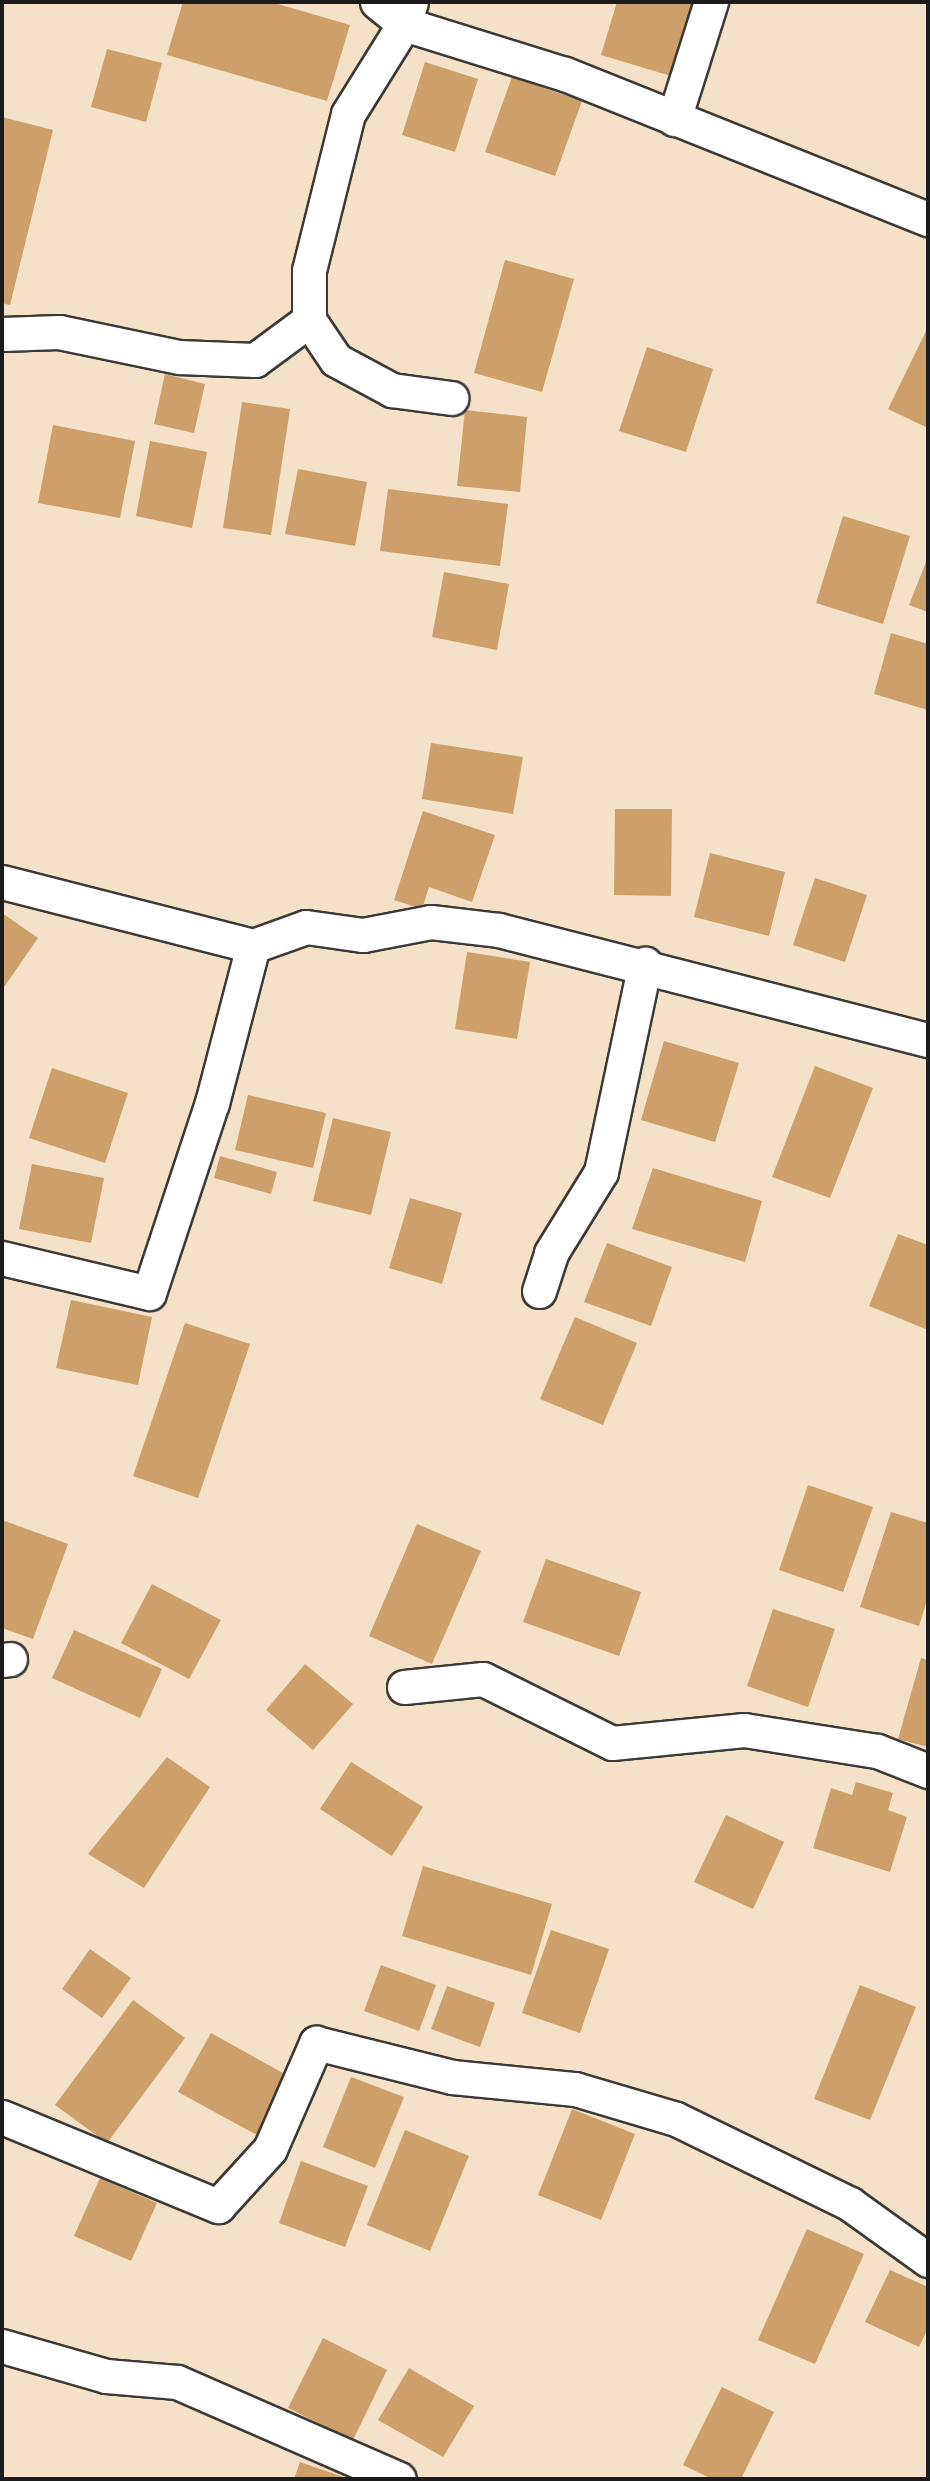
<!DOCTYPE html>
<style>
body{margin:0}
#map{position:relative;width:930px;height:2481px;overflow:hidden;background:#f4e1c7;font-family:Kalam,sans-serif}
div>[style]{position:absolute}
.building>*{inset:0;background:#cc9f6b}
.roads{filter:drop-shadow(2px 0 #3c3a36) drop-shadow(-2px 0 #3c3a36) drop-shadow(0 2px #3c3a36) drop-shadow(0 -2px #3c3a36)}
.minor>*{height:33px;margin:-16.5px;padding:0 16.5px;transform-origin:16.5px;border-radius:16.5px;background:#fff}
span{translate:-50% -50%;white-space:nowrap;text-align:center;line-height:1.15;-webkit-text-stroke:5px #fbf7ec;paint-order:stroke}
.frame{position:absolute;inset:0;border:4px solid #1c1c1c;pointer-events:none}
</style>
<div id="map">
<div class="building">
<div style="clip-path:polygon(183px 2px,271px 2px,350px 25px,327px 101px,167px 55px)"></div>
<div style="clip-path:polygon(617px 2px,693px 2px,671px 76px,601px 55px)"></div>
<div style="clip-path:polygon(107px 49px,162px 63px,146px 122px,91px 107px)"></div>
<div style="clip-path:polygon(425px 62px,478px 79px,455px 152px,402px 135px)"></div>
<div style="clip-path:polygon(512px 77px,582px 101px,555px 176px,485px 152px)"></div>
<div style="clip-path:polygon(2px 117px,53px 130px,10px 305px,2px 303px)"></div>
<div style="clip-path:polygon(505px 260px,574px 279px,542px 392px,474px 373px)"></div>
<div style="clip-path:polygon(928px 327px,928px 428px,888px 409px)"></div>
<div style="clip-path:polygon(647px 347px,713px 369px,686px 452px,619px 431px)"></div>
<div style="clip-path:polygon(165px 374px,205px 384px,194px 433px,154px 424px)"></div>
<div style="clip-path:polygon(242px 402px,290px 409px,271px 535px,223px 528px)"></div>
<div style="clip-path:polygon(465px 410px,527px 417px,520px 492px,457px 486px)"></div>
<div style="clip-path:polygon(53px 425px,135px 441px,120px 518px,38px 503px)"></div>
<div style="clip-path:polygon(150px 441px,207px 452px,192px 528px,136px 516px)"></div>
<div style="clip-path:polygon(298px 469px,367px 482px,355px 546px,285px 534px)"></div>
<div style="clip-path:polygon(388px 489px,508px 504px,500px 566px,380px 551px)"></div>
<div style="clip-path:polygon(843px 516px,910px 536px,883px 624px,816px 603px)"></div>
<div style="clip-path:polygon(928px 557px,928px 612px,909px 605px)"></div>
<div style="clip-path:polygon(444px 572px,509px 584px,497px 650px,432px 637px)"></div>
<div style="clip-path:polygon(891px 633px,928px 644px,928px 710px,874px 694px)"></div>
<div style="clip-path:polygon(431px 743px,523px 757px,513px 814px,422px 799px)"></div>
<div style="clip-path:polygon(615px 809px,672px 809px,671px 896px,614px 895px)"></div>
<div style="clip-path:polygon(423px 811px,495px 835px,472px 902px,429px 887px,422px 909px,394px 900px)"></div>
<div style="clip-path:polygon(710px 853px,785px 872px,769px 936px,694px 917px)"></div>
<div style="clip-path:polygon(815px 878px,867px 895px,845px 962px,793px 945px)"></div>
<div style="clip-path:polygon(2px 913px,38px 938px,2px 990px)"></div>
<div style="clip-path:polygon(467px 952px,530px 962px,517px 1039px,455px 1029px)"></div>
<div style="clip-path:polygon(664px 1041px,739px 1063px,715px 1142px,641px 1120px)"></div>
<div style="clip-path:polygon(815px 1066px,873px 1088px,830px 1198px,772px 1177px)"></div>
<div style="clip-path:polygon(52px 1068px,128px 1093px,105px 1163px,29px 1138px)"></div>
<div style="clip-path:polygon(248px 1095px,326px 1113px,313px 1168px,235px 1150px)"></div>
<div style="clip-path:polygon(333px 1118px,391px 1132px,371px 1215px,313px 1201px)"></div>
<div style="clip-path:polygon(220px 1156px,277px 1172px,271px 1194px,214px 1178px)"></div>
<div style="clip-path:polygon(32px 1164px,104px 1178px,91px 1243px,19px 1229px)"></div>
<div style="clip-path:polygon(653px 1168px,762px 1201px,745px 1262px,632px 1229px)"></div>
<div style="clip-path:polygon(410px 1198px,462px 1213px,442px 1284px,389px 1268px)"></div>
<div style="clip-path:polygon(898px 1234px,928px 1245px,928px 1330px,869px 1306px)"></div>
<div style="clip-path:polygon(607px 1243px,672px 1267px,651px 1326px,584px 1302px)"></div>
<div style="clip-path:polygon(71px 1300px,152px 1317px,138px 1385px,56px 1368px)"></div>
<div style="clip-path:polygon(575px 1317px,637px 1343px,603px 1425px,540px 1399px)"></div>
<div style="clip-path:polygon(185px 1323px,250px 1344px,198px 1498px,133px 1476px)"></div>
<div style="clip-path:polygon(808px 1485px,873px 1507px,843px 1592px,779px 1570px)"></div>
<div style="clip-path:polygon(891px 1512px,928px 1523px,928px 1597px,919px 1626px,860px 1607px)"></div>
<div style="clip-path:polygon(2px 1520px,68px 1544px,33px 1639px,2px 1628px)"></div>
<div style="clip-path:polygon(417px 1524px,481px 1551px,432px 1664px,369px 1636px)"></div>
<div style="clip-path:polygon(546px 1559px,641px 1592px,619px 1656px,523px 1622px)"></div>
<div style="clip-path:polygon(152px 1584px,221px 1620px,189px 1679px,121px 1643px)"></div>
<div style="clip-path:polygon(773px 1609px,835px 1629px,808px 1707px,747px 1686px)"></div>
<div style="clip-path:polygon(74px 1630px,162px 1669px,140px 1718px,52px 1678px)"></div>
<div style="clip-path:polygon(921px 1658px,928px 1660px,928px 1747px,898px 1739px)"></div>
<div style="clip-path:polygon(305px 1664px,353px 1704px,313px 1750px,266px 1710px)"></div>
<div style="clip-path:polygon(167px 1757px,210px 1787px,144px 1888px,88px 1854px)"></div>
<div style="clip-path:polygon(351px 1762px,423px 1807px,392px 1856px,320px 1809px)"></div>
<div style="clip-path:polygon(856px 1782px,893px 1793px,888px 1810px,907px 1817px,890px 1872px,813px 1848px,831px 1788px,852px 1795px)"></div>
<div style="clip-path:polygon(726px 1815px,784px 1842px,753px 1909px,694px 1882px)"></div>
<div style="clip-path:polygon(423px 1866px,552px 1904px,531px 1975px,402px 1936px)"></div>
<div style="clip-path:polygon(551px 1930px,609px 1949px,580px 2033px,522px 2013px)"></div>
<div style="clip-path:polygon(90px 1949px,131px 1978px,102px 2018px,62px 1989px)"></div>
<div style="clip-path:polygon(381px 1965px,436px 1985px,419px 2031px,364px 2011px)"></div>
<div style="clip-path:polygon(860px 1985px,916px 2007px,870px 2120px,814px 2099px)"></div>
<div style="clip-path:polygon(447px 1986px,495px 2003px,480px 2047px,431px 2029px)"></div>
<div style="clip-path:polygon(133px 2000px,185px 2038px,107px 2143px,55px 2105px)"></div>
<div style="clip-path:polygon(211px 2033px,290px 2077px,257px 2135px,178px 2092px)"></div>
<div style="clip-path:polygon(351px 2077px,404px 2097px,375px 2168px,323px 2147px)"></div>
<div style="clip-path:polygon(572px 2109px,635px 2134px,601px 2220px,538px 2195px)"></div>
<div style="clip-path:polygon(405px 2130px,469px 2156px,430px 2251px,367px 2225px)"></div>
<div style="clip-path:polygon(301px 2161px,368px 2186px,345px 2247px,279px 2223px)"></div>
<div style="clip-path:polygon(100px 2178px,157px 2203px,131px 2261px,74px 2236px)"></div>
<div style="clip-path:polygon(807px 2229px,864px 2254px,815px 2364px,758px 2340px)"></div>
<div style="clip-path:polygon(890px 2270px,928px 2287px,928px 2328px,919px 2347px,865px 2322px)"></div>
<div style="clip-path:polygon(323px 2338px,387px 2370px,353px 2440px,288px 2408px)"></div>
<div style="clip-path:polygon(409px 2368px,474px 2406px,443px 2457px,378px 2420px)"></div>
<div style="clip-path:polygon(722px 2387px,774px 2412px,741px 2479px,712px 2479px,683px 2465px)"></div>
<div style="clip-path:polygon(300px 2462px,349px 2479px,294px 2479px)"></div>
</div>
<div class="roads">
<div class="minor">
<div style="left:377px;top:2px;width:35px;rotate:39deg"></div>
<div style="left:404px;top:24px;width:169px;rotate:17.3deg"></div>
<div style="left:565px;top:74px;width:391px;rotate:21.8deg"></div>
<div style="left:411px;top:2px;width:23px;rotate:108deg"></div>
<div style="left:404px;top:24px;width:106px;rotate:121.9deg"></div>
<div style="left:348px;top:114px;width:161px;rotate:104deg"></div>
<div style="left:309px;top:270px;width:50px;rotate:90deg"></div>
<div style="left:309px;top:320px;width:48px;rotate:56deg"></div>
<div style="left:336px;top:360px;width:64px;rotate:28.2deg"></div>
<div style="left:392px;top:390px;width:60px;rotate:7.7deg"></div>
<div style="left:674px;top:119px;width:123px;rotate:-72.5deg"></div>
<div style="left:2px;top:334px;width:57px;rotate:-2deg"></div>
<div style="left:59px;top:332px;width:123px;rotate:11.8deg"></div>
<div style="left:179px;top:357px;width:76px;rotate:2.3deg"></div>
<div style="left:255px;top:360px;width:67px;rotate:-36.5deg"></div>
<div style="left:2px;top:882px;width:259px;rotate:14.3deg"></div>
<div style="left:253px;top:946px;width:56px;rotate:-19.7deg"></div>
<div style="left:306px;top:927px;width:58px;rotate:8deg"></div>
<div style="left:363px;top:935px;width:69px;rotate:-10.8deg"></div>
<div style="left:431px;top:922px;width:68px;rotate:6.7deg"></div>
<div style="left:499px;top:930px;width:443px;rotate:14.4deg"></div>
<div style="left:2px;top:1258px;width:151px;rotate:13.4deg"></div>
<div style="left:149px;top:1293px;width:200px;rotate:-71.7deg"></div>
<div style="left:212px;top:1103px;width:162px;rotate:-75.4deg"></div>
<div style="left:539px;top:1291px;width:40px;rotate:-72deg"></div>
<div style="left:551px;top:1253px;width:95px;rotate:-58.3deg"></div>
<div style="left:601px;top:1172px;width:213px;rotate:-78.1deg"></div>
<div style="left:2px;top:1660px;width:8px;rotate:-7deg"></div>
<div style="left:404px;top:1687px;width:79px;rotate:-5.8deg"></div>
<div style="left:483px;top:1679px;width:144px;rotate:26.4deg"></div>
<div style="left:612px;top:1743px;width:133px;rotate:-5.6deg"></div>
<div style="left:744px;top:1730px;width:135px;rotate:9deg"></div>
<div style="left:877px;top:1751px;width:55px;rotate:21.4deg"></div>
<div style="left:2px;top:2117px;width:234px;rotate:22.4deg"></div>
<div style="left:218px;top:2206px;width:77px;rotate:-47.6deg"></div>
<div style="left:270px;top:2149px;width:116px;rotate:-66.5deg"></div>
<div style="left:316px;top:2043px;width:140px;rotate:14deg"></div>
<div style="left:452px;top:2077px;width:124px;rotate:5.6deg"></div>
<div style="left:575px;top:2089px;width:105px;rotate:16.5deg"></div>
<div style="left:676px;top:2119px;width:194px;rotate:26deg"></div>
<div style="left:850px;top:2204px;width:96px;rotate:35.7deg"></div>
<div style="left:2px;top:2346px;width:108px;rotate:16.1deg"></div>
<div style="left:106px;top:2376px;width:71px;rotate:4.8deg"></div>
<div style="left:177px;top:2382px;width:242px;rotate:23.6deg"></div>
</div>
</div>
<div class="frame"></div>
</div>
